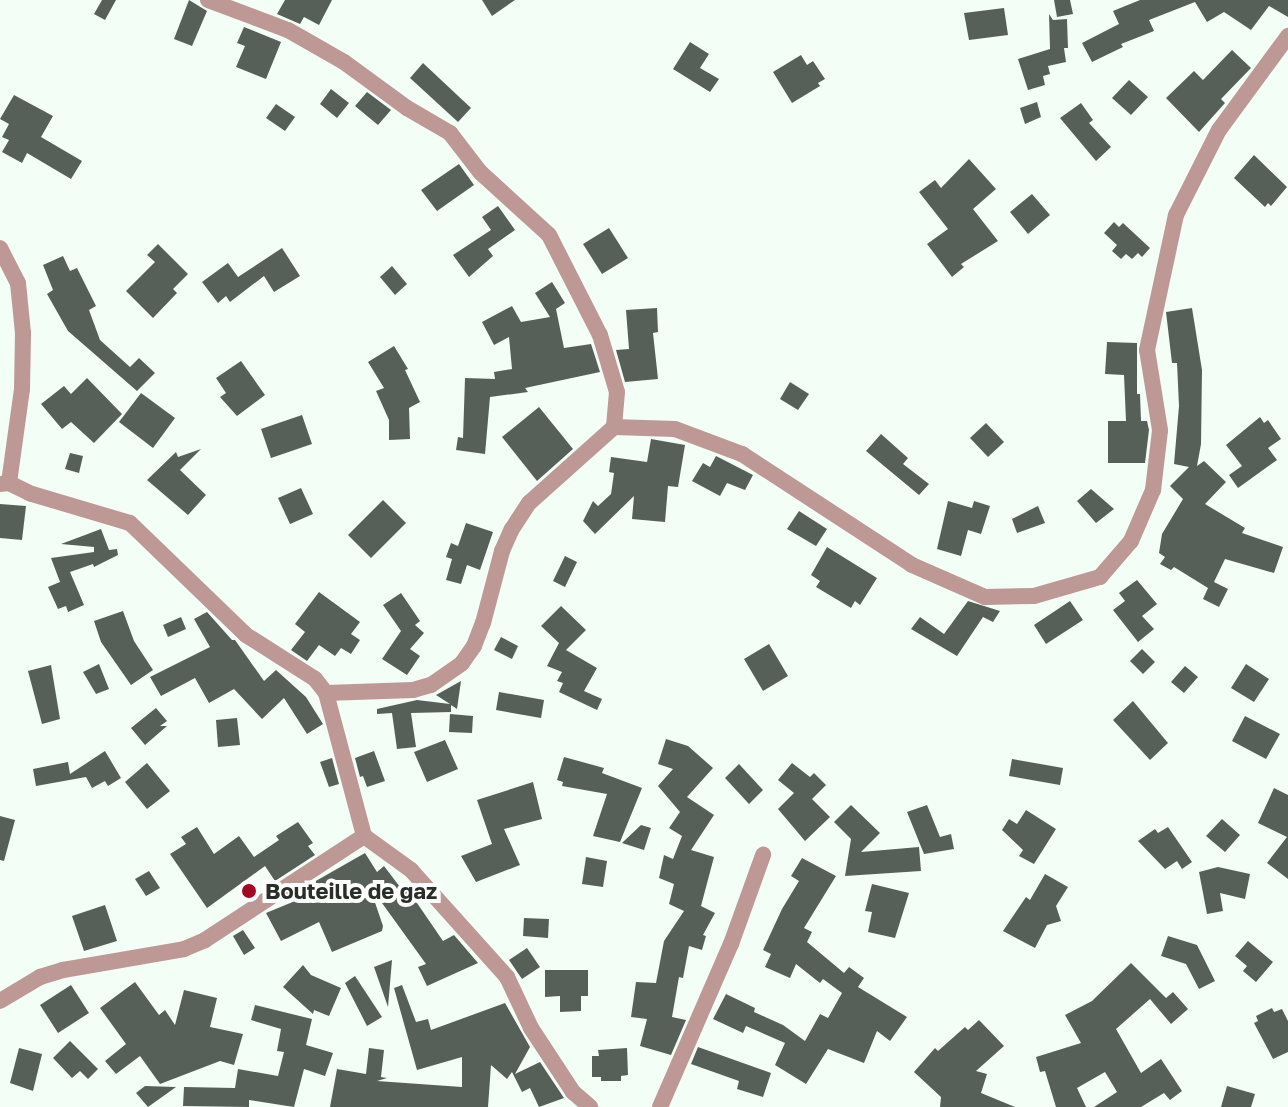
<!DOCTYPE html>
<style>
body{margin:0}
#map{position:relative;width:1288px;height:1107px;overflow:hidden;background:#f2fef6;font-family:"Golos Text",sans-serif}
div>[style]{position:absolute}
.building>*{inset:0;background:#566059}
.street>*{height:16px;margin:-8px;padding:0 8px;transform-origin:8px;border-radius:8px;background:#be9895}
.dots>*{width:22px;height:22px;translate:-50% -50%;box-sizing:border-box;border:4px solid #fff;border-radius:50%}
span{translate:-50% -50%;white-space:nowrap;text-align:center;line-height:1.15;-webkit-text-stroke:8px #fff;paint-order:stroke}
.poi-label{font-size:22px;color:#2a2e2b;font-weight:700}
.left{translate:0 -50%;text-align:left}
</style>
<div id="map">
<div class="building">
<div style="clip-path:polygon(102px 0,116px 0,105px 20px,94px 14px)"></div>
<div style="clip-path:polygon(189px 0,207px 11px,192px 46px,174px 39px)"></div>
<div style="clip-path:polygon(285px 0,332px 0,319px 25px,304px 17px,300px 24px,277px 14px)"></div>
<div style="clip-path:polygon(482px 0,515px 0,492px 16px)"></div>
<div style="clip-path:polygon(1054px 0,1070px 0,1073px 14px,1057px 17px)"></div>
<div style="clip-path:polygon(1140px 0,1288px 0,1288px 17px,1269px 6px,1251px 30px,1224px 12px,1207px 22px,1195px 2px,1149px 20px,1154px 31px,1121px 44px,1123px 47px,1092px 62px,1082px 43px,1119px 24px,1113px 11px)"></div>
<div style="clip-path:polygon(1004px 8px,1008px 35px,969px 40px,964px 13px)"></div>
<div style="clip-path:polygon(1049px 14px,1053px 20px,1067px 19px,1068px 48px,1064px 48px,1066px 62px,1048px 66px,1050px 74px,1043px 76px,1045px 85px,1028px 90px,1018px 59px,1050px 49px)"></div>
<div style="clip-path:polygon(244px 27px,281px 42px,266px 79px,236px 67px,245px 46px,237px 43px)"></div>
<div style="clip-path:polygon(690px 42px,709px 54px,700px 68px,719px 79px,710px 92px,673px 69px)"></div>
<div style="clip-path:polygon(1232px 50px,1251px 68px,1221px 99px,1225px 103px,1199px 132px,1166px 98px,1194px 71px,1203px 80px)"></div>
<div style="clip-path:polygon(801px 55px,807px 65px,813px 61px,825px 79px,818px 83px,820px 86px,792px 103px,773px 72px)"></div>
<div style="clip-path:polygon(423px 63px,471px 108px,458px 122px,410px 78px)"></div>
<div style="clip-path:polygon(1129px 80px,1148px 97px,1131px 115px,1112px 98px)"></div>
<div style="clip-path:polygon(331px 89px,349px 103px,337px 118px,320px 104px)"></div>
<div style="clip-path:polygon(367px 92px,391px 110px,378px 125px,355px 106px)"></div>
<div style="clip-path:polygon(14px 95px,53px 116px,41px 137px,82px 161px,71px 179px,27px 153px,22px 163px,2px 152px,9px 140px,2px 137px,9px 124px,0 119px)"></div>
<div style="clip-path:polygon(1037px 102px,1041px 117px,1025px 124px,1020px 108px)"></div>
<div style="clip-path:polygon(1081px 103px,1093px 120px,1089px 123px,1111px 147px,1096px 161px,1060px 118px)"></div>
<div style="clip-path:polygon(276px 104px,295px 117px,285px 131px,266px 118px)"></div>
<div style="clip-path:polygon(1254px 155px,1287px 187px,1271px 206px,1268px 203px,1265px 207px,1234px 178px)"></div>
<div style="clip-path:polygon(969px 159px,996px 189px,973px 209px,998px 241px,961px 264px,964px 267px,952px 277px,927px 244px,948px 229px,919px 192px,935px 180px,941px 188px)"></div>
<div style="clip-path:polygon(459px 164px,474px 185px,437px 211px,421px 190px)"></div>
<div style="clip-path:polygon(1032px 194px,1050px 215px,1028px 234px,1010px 212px)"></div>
<div style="clip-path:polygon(498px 206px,515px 230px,488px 249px,493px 256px,469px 277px,453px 255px,491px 230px,482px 217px)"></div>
<div style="clip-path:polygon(1114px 222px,1119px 227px,1123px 223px,1150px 248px,1142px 257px,1138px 253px,1132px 259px,1126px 254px,1121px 259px,1112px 251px,1117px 245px,1104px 233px)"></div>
<div style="clip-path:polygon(609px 228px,628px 258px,602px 274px,583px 244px)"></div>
<div style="clip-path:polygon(158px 244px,188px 274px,173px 289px,177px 293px,153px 318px,126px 291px,155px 262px,147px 255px)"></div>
<div style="clip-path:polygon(282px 248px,300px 276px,274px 292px,264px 276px,230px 302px,226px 296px,218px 303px,202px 282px,228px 263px,238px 277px)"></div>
<div style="clip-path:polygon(63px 256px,70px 271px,77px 268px,96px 306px,89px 310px,100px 340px,130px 367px,139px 358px,155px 373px,137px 391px,68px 331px,47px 294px,53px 290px,43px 265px)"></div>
<div style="clip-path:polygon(392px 266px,407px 284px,395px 295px,380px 277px)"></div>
<div style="clip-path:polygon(552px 282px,565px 303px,556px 309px,564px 348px,591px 344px,600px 372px,525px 388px,528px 392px,490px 397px,485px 454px,456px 450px,458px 437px,463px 438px,465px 378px,495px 379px,494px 372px,512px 369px,509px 337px,494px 345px,482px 322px,512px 306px,521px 322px,550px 317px,535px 293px)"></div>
<div style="clip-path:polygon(657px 308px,658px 332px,653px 333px,658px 379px,625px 382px,616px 350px,629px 349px,626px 310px)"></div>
<div style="clip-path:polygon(1192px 308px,1202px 370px,1201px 444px,1197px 466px,1204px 461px,1226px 482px,1205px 504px,1245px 528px,1242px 533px,1283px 547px,1274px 573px,1225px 559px,1214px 582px,1228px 589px,1219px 607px,1203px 599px,1208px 588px,1174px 567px,1171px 570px,1160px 564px,1165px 557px,1159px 553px,1162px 534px,1183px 499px,1170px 486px,1189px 467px,1174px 464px,1179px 406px,1177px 363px,1172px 363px,1166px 312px)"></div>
<div style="clip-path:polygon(1107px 342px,1137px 343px,1137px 394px,1140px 394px,1141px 421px,1147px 421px,1149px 430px,1145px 463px,1108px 463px,1108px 421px,1126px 421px,1124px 375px,1105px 374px)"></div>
<div style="clip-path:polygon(394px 346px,408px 369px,405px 370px,420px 402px,409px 408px,410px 439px,389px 440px,389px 420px,376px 391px,384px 388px,368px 362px)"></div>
<div style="clip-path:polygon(241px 361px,265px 395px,237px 416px,220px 397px,226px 393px,216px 378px)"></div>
<div style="clip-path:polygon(87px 378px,122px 414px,94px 443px,71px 422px,62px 429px,41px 404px,64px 386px,71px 394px)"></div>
<div style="clip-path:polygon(790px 382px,809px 394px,798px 410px,780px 399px)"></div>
<div style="clip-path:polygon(141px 393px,175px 418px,153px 448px,119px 422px)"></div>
<div style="clip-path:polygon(539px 407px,573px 449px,537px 481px,502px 437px)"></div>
<div style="clip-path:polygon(302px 415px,312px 444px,271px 458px,261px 429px)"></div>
<div style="clip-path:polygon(1260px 417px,1264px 423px,1268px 420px,1281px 439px,1268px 448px,1277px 460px,1238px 488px,1229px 475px,1242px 466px,1226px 445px)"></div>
<div style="clip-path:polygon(986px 423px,1004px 442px,988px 457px,970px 438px)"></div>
<div style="clip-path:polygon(881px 434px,908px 458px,903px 464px,929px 484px,919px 495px,866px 451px)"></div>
<div style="clip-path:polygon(651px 439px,685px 445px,678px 487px,668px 486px,665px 522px,632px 519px,634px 496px,595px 534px,583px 521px,593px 501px,598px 506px,611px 494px,614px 473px,609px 472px,611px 457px,647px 462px)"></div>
<div style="clip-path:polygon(201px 449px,180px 470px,206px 495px,188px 515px,147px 480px,176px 452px,178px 457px)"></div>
<div style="clip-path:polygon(70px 453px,83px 456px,79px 473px,65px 469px)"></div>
<div style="clip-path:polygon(716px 456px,753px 475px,745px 490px,727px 483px,720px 496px,692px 481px,703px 463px,710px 467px)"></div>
<div style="clip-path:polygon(301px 488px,313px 514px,290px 524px,278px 498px)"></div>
<div style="clip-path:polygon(1091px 489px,1114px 509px,1096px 523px,1077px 501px)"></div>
<div style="clip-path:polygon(383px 500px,406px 523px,371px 558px,348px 535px)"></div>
<div style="clip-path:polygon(948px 501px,972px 508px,974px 501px,990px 506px,981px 534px,968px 530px,961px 556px,937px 549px)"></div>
<div style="clip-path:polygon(0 504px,26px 506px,22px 540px,0 538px)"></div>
<div style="clip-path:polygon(1038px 506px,1045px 523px,1017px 533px,1012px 519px)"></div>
<div style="clip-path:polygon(799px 511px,827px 529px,816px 546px,787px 529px)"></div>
<div style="clip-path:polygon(466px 523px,493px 532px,480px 570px,467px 565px,461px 584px,446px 580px,452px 559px,446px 557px,451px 543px,458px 546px)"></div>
<div style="clip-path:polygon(101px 529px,109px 550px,117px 549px,118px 555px,94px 567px,93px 564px,70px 572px,84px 605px,68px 612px,66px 606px,58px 609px,48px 587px,60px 582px,51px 558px,94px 552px,94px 547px,61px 544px)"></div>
<div style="clip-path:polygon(827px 547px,877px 578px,860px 605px,855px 601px,851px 608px,816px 587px,820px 581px,811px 575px)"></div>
<div style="clip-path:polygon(565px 556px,577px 562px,565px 587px,553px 581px)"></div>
<div style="clip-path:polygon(1137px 580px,1157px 604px,1142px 616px,1154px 629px,1138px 642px,1113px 610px,1125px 601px,1119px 593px)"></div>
<div style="clip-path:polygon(319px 592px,360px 622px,351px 634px,360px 640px,351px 654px,341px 648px,335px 656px,319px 645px,307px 661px,291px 650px,305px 632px,295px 624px)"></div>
<div style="clip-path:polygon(401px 593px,420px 621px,415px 625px,424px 633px,410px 649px,420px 656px,407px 675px,382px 659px,401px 631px,383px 605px)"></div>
<div style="clip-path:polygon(968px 601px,1000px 611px,993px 622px,983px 617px,957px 656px,911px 629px,920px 617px,944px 634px)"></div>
<div style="clip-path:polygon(1070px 601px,1083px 620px,1046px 644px,1034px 625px)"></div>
<div style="clip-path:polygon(561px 606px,586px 630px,566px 650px,597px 668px,584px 691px,602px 699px,597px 710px,559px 692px,563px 683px,557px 681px,562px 672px,547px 666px,559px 643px,541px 626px)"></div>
<div style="clip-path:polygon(123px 611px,134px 641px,153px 670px,131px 685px,101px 642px,94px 621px)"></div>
<div style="clip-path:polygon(207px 612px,232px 640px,235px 640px,264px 681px,276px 670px,306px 697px,323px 724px,307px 734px,284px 698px,262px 719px,234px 689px,209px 703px,195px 678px,161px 696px,150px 677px,210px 647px,194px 619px)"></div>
<div style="clip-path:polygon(181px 617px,186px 629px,168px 637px,163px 625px)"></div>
<div style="clip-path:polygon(501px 637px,518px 646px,512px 659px,494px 650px)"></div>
<div style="clip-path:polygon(769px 644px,788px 676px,763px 691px,744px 659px)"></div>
<div style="clip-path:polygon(1142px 649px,1155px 662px,1143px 674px,1130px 661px)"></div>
<div style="clip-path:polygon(99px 664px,109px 689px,96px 694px,83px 672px)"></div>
<div style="clip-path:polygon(1246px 664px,1269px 679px,1254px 702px,1231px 688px)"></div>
<div style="clip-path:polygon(51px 665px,60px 719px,42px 724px,28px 671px)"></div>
<div style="clip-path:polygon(1185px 666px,1198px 677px,1184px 693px,1171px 682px)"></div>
<div style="clip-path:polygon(461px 681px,457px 709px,451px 705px,451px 712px,411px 713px,416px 747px,397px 749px,392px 713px,377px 714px,377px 709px,417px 700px,450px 704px,436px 695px)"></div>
<div style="clip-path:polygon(499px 692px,544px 700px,541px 718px,496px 710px)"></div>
<div style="clip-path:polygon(1133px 701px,1168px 743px,1150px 760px,1113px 720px)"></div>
<div style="clip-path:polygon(156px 708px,167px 721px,160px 726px,167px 726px,145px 745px,131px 728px)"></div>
<div style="clip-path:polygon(450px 714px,473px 716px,472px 733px,449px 732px)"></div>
<div style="clip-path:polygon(1245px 716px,1280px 734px,1266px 759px,1232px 741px)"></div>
<div style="clip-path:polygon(237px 718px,240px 745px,218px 747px,216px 720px)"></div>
<div style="clip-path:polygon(666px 739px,688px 746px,713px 768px,687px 797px,714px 815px,691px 850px,714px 857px,701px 906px,715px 913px,703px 935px,706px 936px,702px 950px,689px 946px,683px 978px,679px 977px,672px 1017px,686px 1020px,671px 1055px,640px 1046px,647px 1019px,631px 1017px,636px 982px,656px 983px,664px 941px,684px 911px,669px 904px,674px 884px,659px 878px,664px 855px,673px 859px,682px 836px,669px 828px,680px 812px,658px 786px,673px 769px,658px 764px)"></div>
<div style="clip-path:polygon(445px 740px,458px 769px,427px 782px,414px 752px)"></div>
<div style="clip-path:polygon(105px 751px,121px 778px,108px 786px,105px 781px,92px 788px,86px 777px,36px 786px,33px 769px,68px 762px,70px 774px)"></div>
<div style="clip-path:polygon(374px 751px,385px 781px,367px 787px,363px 776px,360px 777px,355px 758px)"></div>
<div style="clip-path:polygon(564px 757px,604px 768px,602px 773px,642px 788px,620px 842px,593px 836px,607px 794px,562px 786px,563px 782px,557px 780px)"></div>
<div style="clip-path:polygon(332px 758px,339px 784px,329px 787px,320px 762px)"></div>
<div style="clip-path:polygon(1012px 759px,1063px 768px,1060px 785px,1009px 776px)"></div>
<div style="clip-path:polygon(147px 763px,170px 791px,147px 809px,125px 782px)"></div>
<div style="clip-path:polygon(792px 763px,810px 777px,814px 773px,826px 785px,812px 799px,830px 817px,805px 841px,778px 809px,794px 793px,778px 780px)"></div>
<div style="clip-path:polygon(739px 764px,763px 790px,749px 804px,725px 778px)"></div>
<div style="clip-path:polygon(533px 782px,542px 819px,504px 829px,520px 865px,476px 882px,461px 856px,492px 844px,477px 800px)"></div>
<div style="clip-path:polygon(1274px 788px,1288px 795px,1288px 879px,1267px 863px,1287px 837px,1258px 823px)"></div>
<div style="clip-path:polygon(851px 805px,880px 833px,861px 852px,919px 847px,921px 871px,845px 876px,851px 839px,834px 822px)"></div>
<div style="clip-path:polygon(927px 805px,940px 837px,951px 834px,954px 849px,924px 854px,907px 812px)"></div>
<div style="clip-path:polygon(1026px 810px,1056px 829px,1034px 864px,1019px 856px,1023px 850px,1002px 830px,1009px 819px,1017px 824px)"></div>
<div style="clip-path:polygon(0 816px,15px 820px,4px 861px,0 860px)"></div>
<div style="clip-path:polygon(1222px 819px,1240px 835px,1225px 852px,1206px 836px)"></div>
<div style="clip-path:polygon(298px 822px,313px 843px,308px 846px,315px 855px,275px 881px,265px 866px,207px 908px,170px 854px,186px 844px,181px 837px,197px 827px,214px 854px,239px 836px,254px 857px,279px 840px,276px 836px)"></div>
<div style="clip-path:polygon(641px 825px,651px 828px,644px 850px,622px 843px)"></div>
<div style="clip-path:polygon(1168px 827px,1192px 862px,1182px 869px,1177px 861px,1165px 869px,1138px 841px,1155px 829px,1158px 833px)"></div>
<div style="clip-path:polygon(365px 853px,377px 872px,384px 866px,400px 887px,404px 884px,443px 941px,454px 935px,478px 963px,427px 986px,418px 967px,426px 964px,369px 885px,383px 926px,382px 931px,332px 952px,319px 922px,281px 941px,266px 913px,312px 894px,307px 886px)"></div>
<div style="clip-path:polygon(586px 857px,607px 861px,603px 887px,582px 884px)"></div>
<div style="clip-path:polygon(802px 858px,836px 876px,804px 928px,812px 932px,807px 942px,844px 973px,849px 967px,864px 978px,858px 987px,907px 1017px,890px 1041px,877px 1031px,864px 1063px,828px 1049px,806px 1084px,775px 1065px,785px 1043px,746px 1026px,743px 1033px,713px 1019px,726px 994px,755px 1008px,754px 1012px,783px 1025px,805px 1041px,820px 1014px,828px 1018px,842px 993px,823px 979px,820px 983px,796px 964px,790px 978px,765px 967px,771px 954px,763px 950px,782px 909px,799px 881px,791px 876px)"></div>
<div style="clip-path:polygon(1218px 867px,1250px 874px,1245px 899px,1220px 893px,1223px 911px,1207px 914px,1199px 872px)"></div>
<div style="clip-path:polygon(149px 871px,160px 888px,146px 896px,135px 879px)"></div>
<div style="clip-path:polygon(1045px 874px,1068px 887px,1056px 906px,1061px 921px,1047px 925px,1035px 948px,1003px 931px,1026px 897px,1030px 900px)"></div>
<div style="clip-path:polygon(872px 884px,909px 893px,895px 938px,868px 932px,872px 912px,865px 911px)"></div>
<div style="clip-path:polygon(105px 905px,117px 941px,84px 951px,72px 916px)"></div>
<div style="clip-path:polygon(524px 918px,549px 919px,548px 938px,523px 936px)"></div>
<div style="clip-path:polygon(243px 930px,255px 948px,244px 955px,233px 936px)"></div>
<div style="clip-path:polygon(1168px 936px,1197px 945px,1215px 981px,1199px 989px,1186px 964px,1161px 956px)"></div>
<div style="clip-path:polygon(1248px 941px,1273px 962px,1256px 982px,1243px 971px,1247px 966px,1235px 956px)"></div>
<div style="clip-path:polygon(527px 948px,540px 967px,522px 979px,509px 960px)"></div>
<div style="clip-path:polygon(392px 960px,388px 1007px,374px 967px)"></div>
<div style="clip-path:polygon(1131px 963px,1166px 998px,1173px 992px,1188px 1009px,1171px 1024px,1150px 999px,1116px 1029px,1141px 1073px,1161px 1059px,1182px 1091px,1170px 1100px,1164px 1093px,1141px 1107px,1094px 1107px,1117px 1092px,1105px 1072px,1077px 1088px,1086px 1107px,1056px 1107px,1045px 1071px,1040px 1072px,1036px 1057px,1081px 1043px,1065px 1015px,1092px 1001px)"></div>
<div style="clip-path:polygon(303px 965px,311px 975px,341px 988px,329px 1016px,314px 1010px,313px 1014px,283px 987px)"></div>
<div style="clip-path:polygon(545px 970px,588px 970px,588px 996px,581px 996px,581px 1011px,560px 1012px,560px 996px,545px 997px)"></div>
<div style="clip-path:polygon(355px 976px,382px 1017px,367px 1026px,345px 983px)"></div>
<div style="clip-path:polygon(135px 982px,159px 1015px,165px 1010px,175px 1025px,184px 990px,217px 998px,210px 1027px,243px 1034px,234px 1065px,220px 1061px,160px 1084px,140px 1056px,116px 1074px,105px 1061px,126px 1044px,100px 1008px)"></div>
<div style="clip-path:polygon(71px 985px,89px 1013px,58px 1033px,40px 1005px)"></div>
<div style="clip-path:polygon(402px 985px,416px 1022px,428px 1019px,431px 1030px,505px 1003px,530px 1047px,515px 1074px,540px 1062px,564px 1098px,539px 1107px,530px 1088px,522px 1092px,512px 1072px,507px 1079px,491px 1065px,488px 1107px,330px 1107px,337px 1069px,366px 1074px,369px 1048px,384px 1050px,381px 1077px,387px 1078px,377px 1081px,462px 1087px,462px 1057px,417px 1070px,394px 988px)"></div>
<div style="clip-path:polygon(255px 1005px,312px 1019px,306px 1045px,333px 1053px,325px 1076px,304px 1069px,294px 1107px,249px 1100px,249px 1107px,183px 1106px,184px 1087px,235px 1088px,238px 1069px,278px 1076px,284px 1052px,277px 1051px,281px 1029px,251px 1020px)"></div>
<div style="clip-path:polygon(1272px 1008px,1274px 1012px,1282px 1009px,1288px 1021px,1288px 1052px,1273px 1059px,1254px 1023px,1258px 1021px,1256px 1016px)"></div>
<div style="clip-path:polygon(979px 1020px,1004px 1046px,976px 1071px,987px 1074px,981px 1093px,1015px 1107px,940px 1107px,941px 1097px,914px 1072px,935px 1048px,938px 1051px,965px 1027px,968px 1030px)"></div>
<div style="clip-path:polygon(70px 1041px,98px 1069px,88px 1079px,80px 1071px,72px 1078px,53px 1058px)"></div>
<div style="clip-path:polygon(698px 1047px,771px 1073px,763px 1097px,737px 1089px,739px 1081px,691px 1064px)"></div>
<div style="clip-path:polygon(19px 1048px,42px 1054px,33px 1091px,10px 1083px)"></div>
<div style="clip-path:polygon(627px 1048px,628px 1075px,621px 1076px,621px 1081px,601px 1081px,601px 1077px,592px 1077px,592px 1056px,599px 1056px,598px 1050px)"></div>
<div style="clip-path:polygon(145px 1086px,176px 1087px,148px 1107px,136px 1093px)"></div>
<div style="clip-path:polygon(1227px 1086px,1255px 1094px,1251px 1107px,1221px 1107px)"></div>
</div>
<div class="street">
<div style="left:208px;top:0;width:85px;rotate:20.6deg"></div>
<div style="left:288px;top:30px;width:64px;rotate:29.7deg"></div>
<div style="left:344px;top:62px;width:78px;rotate:36.1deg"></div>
<div style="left:407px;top:108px;width:50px;rotate:30.2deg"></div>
<div style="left:450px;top:133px;width:49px;rotate:52.4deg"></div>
<div style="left:480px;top:172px;width:93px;rotate:42.4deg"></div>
<div style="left:549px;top:235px;width:112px;rotate:63deg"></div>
<div style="left:600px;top:335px;width:59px;rotate:73.4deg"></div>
<div style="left:617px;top:392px;width:35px;rotate:95deg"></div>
<div style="left:0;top:248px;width:39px;rotate:63deg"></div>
<div style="left:18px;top:283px;width:50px;rotate:84.3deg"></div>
<div style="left:23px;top:333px;width:56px;rotate:91deg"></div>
<div style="left:22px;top:389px;width:95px;rotate:97.9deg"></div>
<div style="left:0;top:484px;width:9px;rotate:-6deg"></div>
<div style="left:9px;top:483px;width:25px;rotate:26deg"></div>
<div style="left:32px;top:494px;width:102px;rotate:16.5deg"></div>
<div style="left:130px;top:523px;width:161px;rotate:44deg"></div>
<div style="left:246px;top:635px;width:82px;rotate:32.5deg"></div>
<div style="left:315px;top:679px;width:18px;rotate:52deg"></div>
<div style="left:326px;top:693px;width:148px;rotate:75.1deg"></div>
<div style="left:364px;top:836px;width:58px;rotate:35.9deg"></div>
<div style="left:411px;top:870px;width:144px;rotate:48.1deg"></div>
<div style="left:507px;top:977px;width:56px;rotate:64.8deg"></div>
<div style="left:531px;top:1028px;width:77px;rotate:56.7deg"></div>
<div style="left:573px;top:1092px;width:23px;rotate:41deg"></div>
<div style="left:326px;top:693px;width:87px;rotate:-2deg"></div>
<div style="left:413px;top:690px;width:19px;rotate:-16deg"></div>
<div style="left:431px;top:685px;width:38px;rotate:-35deg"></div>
<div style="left:462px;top:663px;width:21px;rotate:-55deg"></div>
<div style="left:474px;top:646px;width:25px;rotate:-69deg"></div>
<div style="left:483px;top:623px;width:74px;rotate:-75.2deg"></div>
<div style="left:502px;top:551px;width:24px;rotate:-66deg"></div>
<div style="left:512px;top:529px;width:31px;rotate:-57deg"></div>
<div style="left:529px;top:503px;width:114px;rotate:-41.8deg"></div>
<div style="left:614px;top:427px;width:61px;rotate:1.9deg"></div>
<div style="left:675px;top:429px;width:72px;rotate:20.5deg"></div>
<div style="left:742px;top:454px;width:203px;rotate:33.1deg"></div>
<div style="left:912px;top:565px;width:80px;rotate:23.7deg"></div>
<div style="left:985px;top:597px;width:49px;rotate:-1.2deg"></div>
<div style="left:1034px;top:596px;width:69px;rotate:-16.1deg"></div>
<div style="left:1100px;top:577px;width:48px;rotate:-49.3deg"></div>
<div style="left:1131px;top:541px;width:56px;rotate:-66.7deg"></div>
<div style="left:1153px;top:490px;width:60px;rotate:-83.3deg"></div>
<div style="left:1160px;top:430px;width:81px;rotate:-99.2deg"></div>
<div style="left:1147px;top:350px;width:138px;rotate:-77.9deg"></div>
<div style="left:1176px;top:215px;width:95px;rotate:-63.2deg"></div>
<div style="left:1219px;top:130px;width:117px;rotate:-53.7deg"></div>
<div style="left:0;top:1001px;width:47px;rotate:-31deg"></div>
<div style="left:40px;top:977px;width:24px;rotate:-17deg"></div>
<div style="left:63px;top:970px;width:123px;rotate:-9.8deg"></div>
<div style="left:184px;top:949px;width:23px;rotate:-23deg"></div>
<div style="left:205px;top:940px;width:190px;rotate:-33.2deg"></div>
<div style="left:660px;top:1107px;width:178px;rotate:-66.5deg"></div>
<div style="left:731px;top:944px;width:95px;rotate:-70.2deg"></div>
</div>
<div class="dots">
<div style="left:249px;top:891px;background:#a40820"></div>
</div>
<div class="poi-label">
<span class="left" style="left:265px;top:891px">Bouteille de gaz</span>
</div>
</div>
